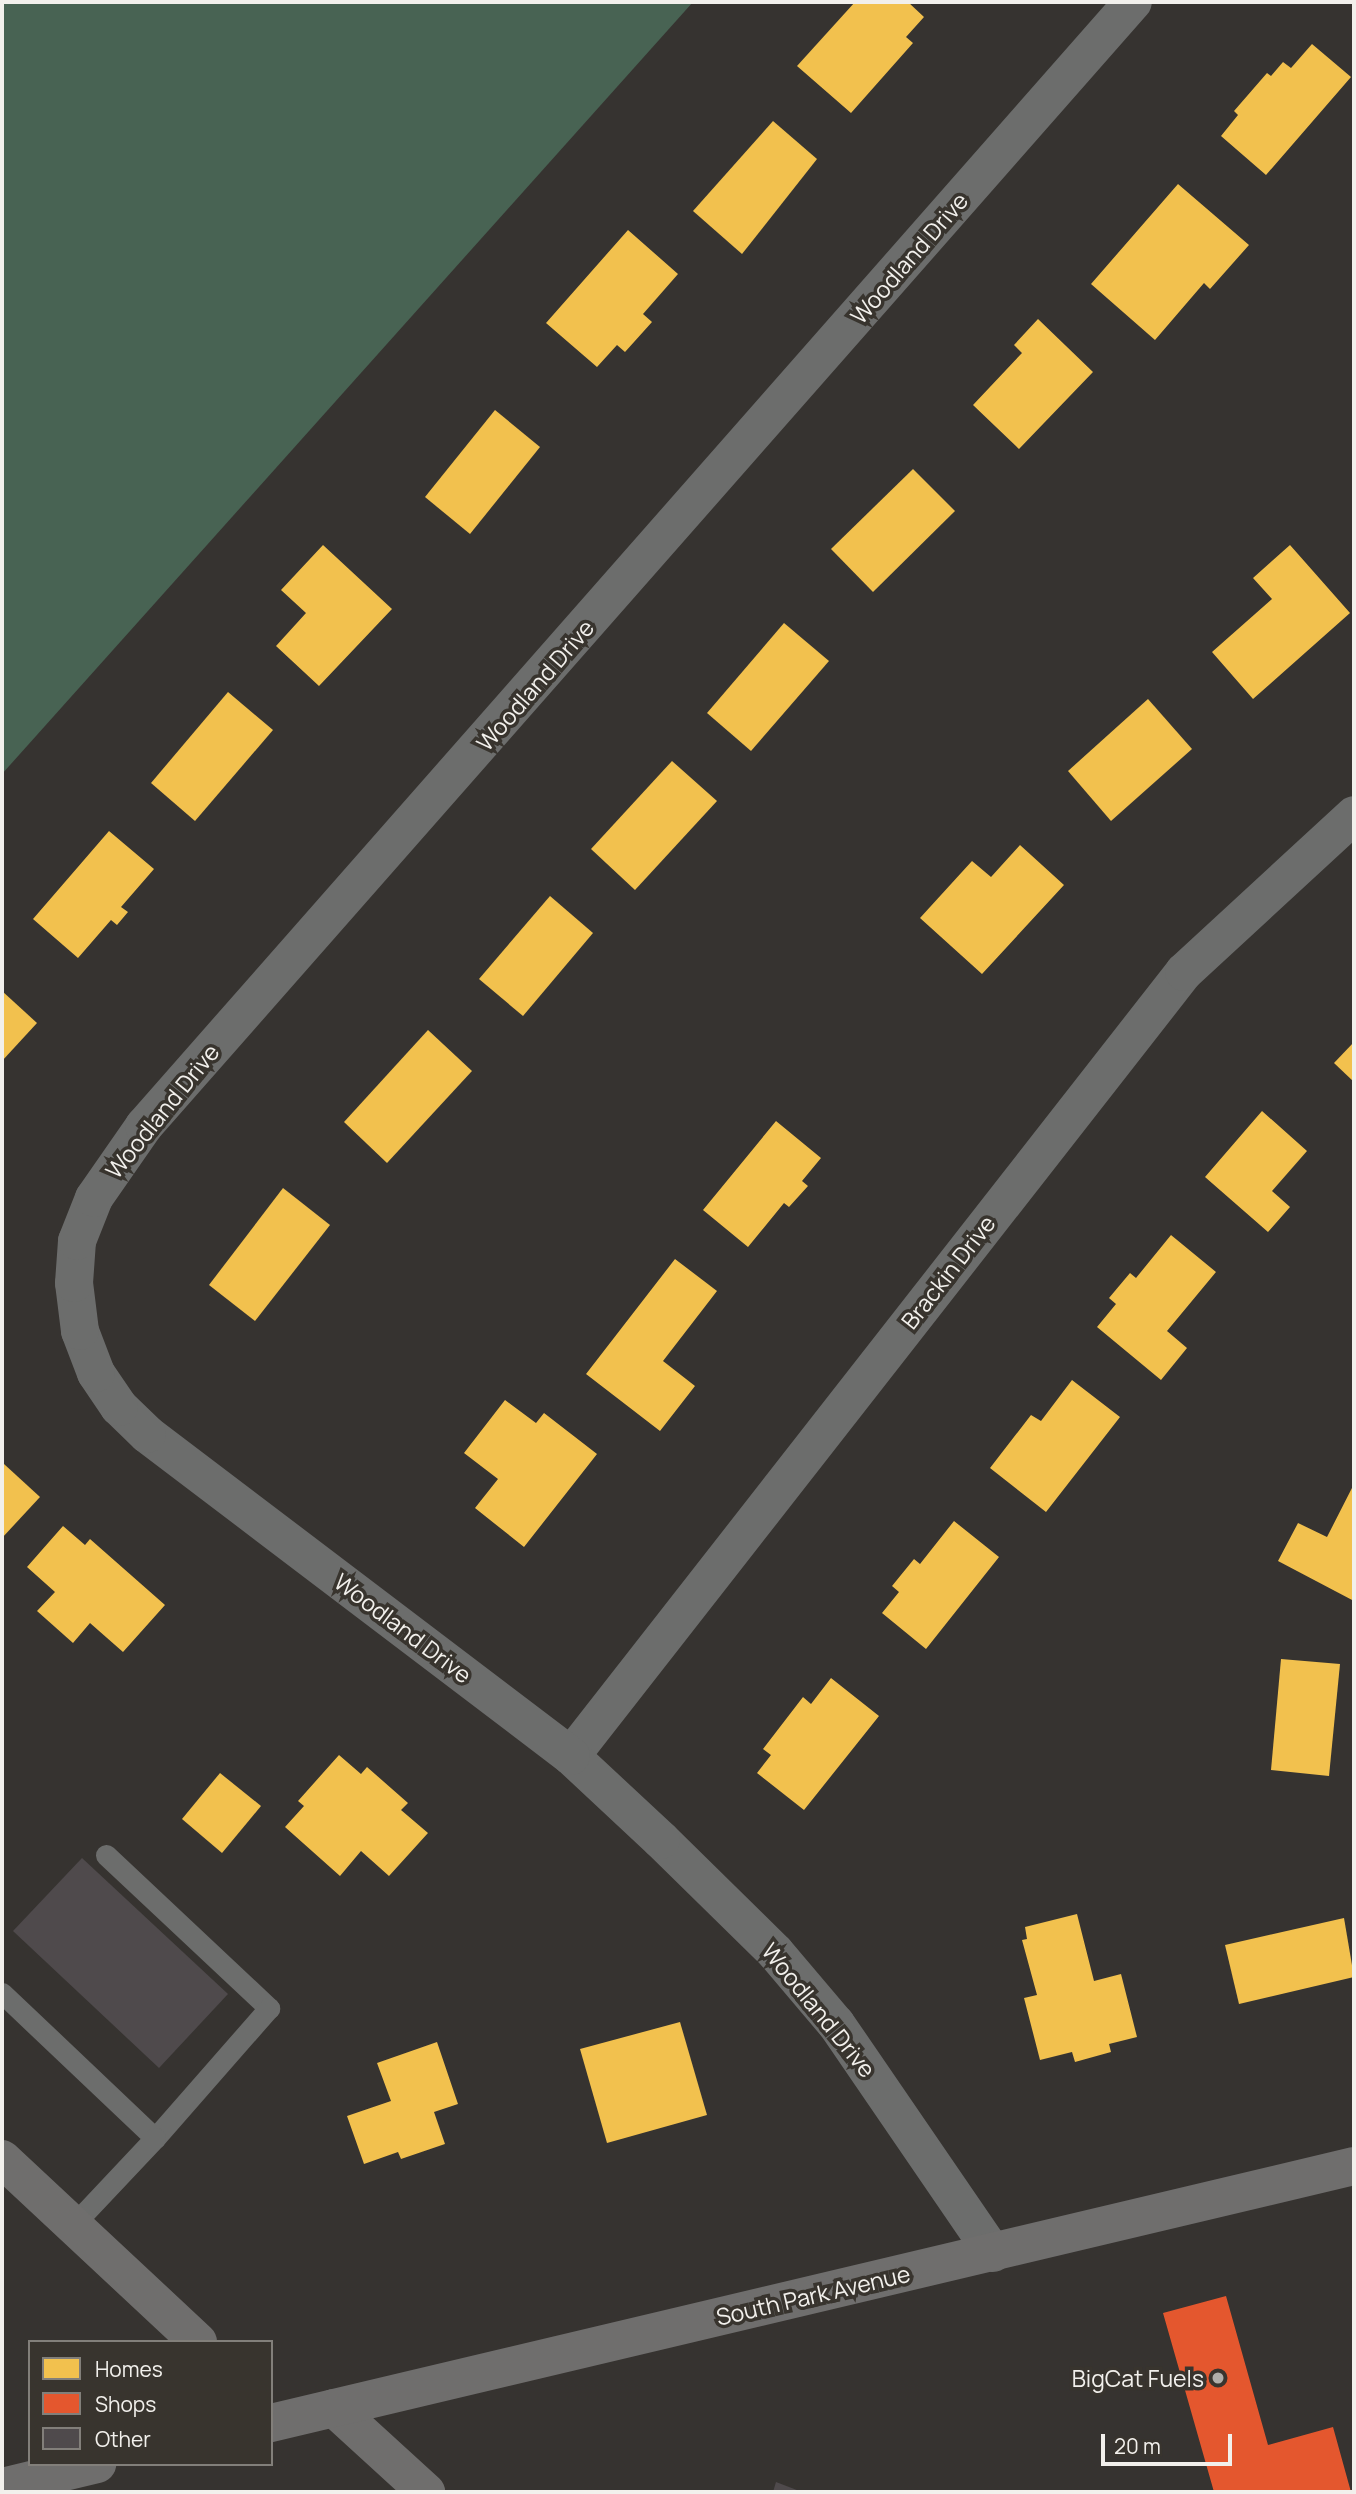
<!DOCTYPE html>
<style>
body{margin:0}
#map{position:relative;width:1356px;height:2494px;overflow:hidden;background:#363330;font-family:Manrope,sans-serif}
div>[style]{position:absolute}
.forest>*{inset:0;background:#486353}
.homes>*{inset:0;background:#f2c14e}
.shops>*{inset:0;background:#e4572e}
.building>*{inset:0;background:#4f4a4c}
.lane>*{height:21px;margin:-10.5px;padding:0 10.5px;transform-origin:10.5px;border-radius:10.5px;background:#6c6d6c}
.street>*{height:38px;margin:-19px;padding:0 19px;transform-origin:19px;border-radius:19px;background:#6c6d6c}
.secondary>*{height:38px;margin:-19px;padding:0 19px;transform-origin:19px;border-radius:19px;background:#6f6e6d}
.dots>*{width:19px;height:19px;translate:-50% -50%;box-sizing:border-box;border:4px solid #38342e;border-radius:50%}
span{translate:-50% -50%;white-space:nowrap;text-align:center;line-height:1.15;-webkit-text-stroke:7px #38342e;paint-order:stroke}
.street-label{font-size:23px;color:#f2f0ec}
.poi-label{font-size:23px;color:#f2f0ec}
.right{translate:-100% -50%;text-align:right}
.frame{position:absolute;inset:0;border:4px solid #f2f0ec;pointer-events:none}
.legend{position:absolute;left:28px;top:2340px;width:245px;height:126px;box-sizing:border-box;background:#38342e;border:2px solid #827f7a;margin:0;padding:9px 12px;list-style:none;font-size:21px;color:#f2f0ec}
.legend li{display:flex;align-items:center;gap:14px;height:35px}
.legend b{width:35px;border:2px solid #827f7a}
.scale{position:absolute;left:1101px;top:2434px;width:131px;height:32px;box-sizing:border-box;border:4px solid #f2f0ec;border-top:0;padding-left:9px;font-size:21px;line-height:24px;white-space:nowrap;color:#f2f0ec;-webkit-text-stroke:5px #38342e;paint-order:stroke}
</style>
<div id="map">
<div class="forest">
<div style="clip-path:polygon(2px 2px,693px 2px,2px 774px)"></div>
</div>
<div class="homes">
<div style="clip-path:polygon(855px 2px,908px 2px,924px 17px,906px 37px,913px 43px,851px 113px,797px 66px)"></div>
<div style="clip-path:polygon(1312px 44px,1351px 77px,1266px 175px,1221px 136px,1238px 115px,1234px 111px,1267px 73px,1271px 76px,1283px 62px,1291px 68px)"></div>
<div style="clip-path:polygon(773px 121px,817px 159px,742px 254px,693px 211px)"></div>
<div style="clip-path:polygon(1178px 184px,1249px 245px,1210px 289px,1204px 283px,1155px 340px,1091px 284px)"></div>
<div style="clip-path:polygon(628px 230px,678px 274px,643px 314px,652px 322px,625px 352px,617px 345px,597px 367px,546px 323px)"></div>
<div style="clip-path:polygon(1038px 319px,1093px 372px,1019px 449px,973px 405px,1022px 353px,1014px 345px)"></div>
<div style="clip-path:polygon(495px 410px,540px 447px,470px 534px,425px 497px)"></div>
<div style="clip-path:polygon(913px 469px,955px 511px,873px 592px,831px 549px)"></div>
<div style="clip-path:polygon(323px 545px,392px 609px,319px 686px,276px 646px,306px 613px,281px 590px)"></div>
<div style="clip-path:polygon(1290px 545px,1350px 613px,1253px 699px,1212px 652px,1272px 599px,1253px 578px)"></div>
<div style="clip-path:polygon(784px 623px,829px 661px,751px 751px,707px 713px)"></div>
<div style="clip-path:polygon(228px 692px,273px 730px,195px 821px,151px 783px)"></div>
<div style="clip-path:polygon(1148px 699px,1192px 749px,1111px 821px,1068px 771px)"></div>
<div style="clip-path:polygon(672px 761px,717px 801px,635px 890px,591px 849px)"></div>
<div style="clip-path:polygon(109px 831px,154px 869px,121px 907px,128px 912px,117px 925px,111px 920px,78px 958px,33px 919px)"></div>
<div style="clip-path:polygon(1020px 845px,1064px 885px,982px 974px,920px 918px,972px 861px,991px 877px)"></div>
<div style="clip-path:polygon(550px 896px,593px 933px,523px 1016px,479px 979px)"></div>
<div style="clip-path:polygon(2px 991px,37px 1023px,2px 1061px)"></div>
<div style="clip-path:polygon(428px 1030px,472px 1071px,387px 1163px,344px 1122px)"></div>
<div style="clip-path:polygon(1354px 1042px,1354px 1082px,1334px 1063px)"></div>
<div style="clip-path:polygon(1262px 1111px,1307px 1151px,1272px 1191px,1290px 1207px,1268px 1232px,1205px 1177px)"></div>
<div style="clip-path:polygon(776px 1121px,821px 1158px,802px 1181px,808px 1186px,789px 1207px,784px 1203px,748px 1247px,703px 1210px)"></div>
<div style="clip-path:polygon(283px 1188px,330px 1225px,255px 1321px,209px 1285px)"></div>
<div style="clip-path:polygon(1171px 1235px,1216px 1272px,1167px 1331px,1187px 1348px,1161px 1380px,1097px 1327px,1116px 1304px,1109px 1298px,1130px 1273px,1136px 1278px)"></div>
<div style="clip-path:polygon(675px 1259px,717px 1291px,663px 1361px,695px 1386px,660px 1431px,586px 1374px)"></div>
<div style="clip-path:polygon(1072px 1380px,1120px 1417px,1046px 1512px,990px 1468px,1031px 1415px,1041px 1421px)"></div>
<div style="clip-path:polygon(505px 1400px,536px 1423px,544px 1413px,597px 1454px,524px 1547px,475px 1508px,498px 1479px,464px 1453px)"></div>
<div style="clip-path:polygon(4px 1464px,40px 1497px,2px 1538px,2px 1467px)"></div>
<div style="clip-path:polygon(1354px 1484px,1354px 1601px,1278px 1561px,1298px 1523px,1327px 1537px)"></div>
<div style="clip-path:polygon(954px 1521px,999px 1557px,926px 1649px,882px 1613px,899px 1592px,892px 1586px,914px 1559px,920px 1564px)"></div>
<div style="clip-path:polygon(63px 1526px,85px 1545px,90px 1539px,165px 1605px,123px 1652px,90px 1623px,73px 1643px,37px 1611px,55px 1592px,27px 1567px)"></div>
<div style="clip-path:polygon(1281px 1659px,1340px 1664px,1329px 1776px,1271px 1770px)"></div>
<div style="clip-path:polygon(831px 1678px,879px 1716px,804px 1810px,757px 1773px,771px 1755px,763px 1749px,803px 1697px,811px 1704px)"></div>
<div style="clip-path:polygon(339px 1755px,361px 1774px,367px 1767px,408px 1803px,401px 1810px,428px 1833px,389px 1876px,361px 1851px,340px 1876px,285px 1827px,304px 1806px,298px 1801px)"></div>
<div style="clip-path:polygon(220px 1773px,261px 1806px,222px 1853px,182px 1819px)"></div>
<div style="clip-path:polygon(1077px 1914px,1094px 1981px,1121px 1974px,1137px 2037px,1109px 2044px,1111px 2052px,1075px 2062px,1072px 2052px,1040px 2060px,1024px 1998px,1037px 1995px,1022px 1940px,1027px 1939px,1025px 1927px)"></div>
<div style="clip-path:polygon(1344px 1918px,1354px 1977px,1239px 2004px,1225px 1945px)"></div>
<div style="clip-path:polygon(680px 2022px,707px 2115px,607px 2143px,580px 2049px)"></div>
<div style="clip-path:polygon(437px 2042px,458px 2104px,434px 2112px,445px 2144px,401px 2159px,398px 2152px,364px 2164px,347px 2116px,391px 2101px,377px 2063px)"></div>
</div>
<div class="shops">
<div style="clip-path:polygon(1226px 2296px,1268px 2445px,1333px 2427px,1351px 2492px,1214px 2492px,1163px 2313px)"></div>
</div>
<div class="building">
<div style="clip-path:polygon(82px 1858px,228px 1994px,159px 2068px,13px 1931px)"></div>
<div style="clip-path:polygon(776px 2482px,802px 2492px,773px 2492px)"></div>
</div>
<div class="lane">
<div style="left:106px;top:1855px;width:224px;rotate:43.2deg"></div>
<div style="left:269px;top:2008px;width:173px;rotate:131.2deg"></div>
<div style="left:2px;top:1993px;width:211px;rotate:43.5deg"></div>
<div style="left:155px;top:2138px;width:120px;rotate:133.3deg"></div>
</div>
<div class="street">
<div style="left:571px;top:1756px;width:995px;rotate:-51.98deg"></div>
<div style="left:1184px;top:972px;width:231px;rotate:-42.7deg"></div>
<div style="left:993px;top:2253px;width:278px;rotate:-124.4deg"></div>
<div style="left:836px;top:2024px;width:94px;rotate:-130.3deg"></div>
<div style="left:775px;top:1952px;width:160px;rotate:-135.5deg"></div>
<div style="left:661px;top:1840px;width:123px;rotate:-137deg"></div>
<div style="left:571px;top:1756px;width:532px;rotate:-142.79deg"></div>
<div style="left:147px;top:1434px;width:39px;rotate:-136deg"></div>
<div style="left:119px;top:1407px;width:41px;rotate:-124.1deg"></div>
<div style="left:96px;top:1373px;width:45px;rotate:-110.9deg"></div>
<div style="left:80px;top:1331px;width:48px;rotate:-97.1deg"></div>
<div style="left:74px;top:1283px;width:42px;rotate:-85.9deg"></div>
<div style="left:77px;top:1241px;width:46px;rotate:-68.4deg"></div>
<div style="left:94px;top:1198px;width:88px;rotate:-55.2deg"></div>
<div style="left:144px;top:1126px;width:1497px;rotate:-48.66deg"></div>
</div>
<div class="secondary">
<div style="left:2px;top:2159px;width:268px;rotate:43deg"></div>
<div style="left:334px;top:2408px;width:125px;rotate:42.4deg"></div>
<div style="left:271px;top:2423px;width:1113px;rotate:-13.35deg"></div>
<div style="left:2px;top:2487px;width:98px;rotate:-13.6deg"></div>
</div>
<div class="dots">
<div style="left:1218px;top:2378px;background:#b0aeaa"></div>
</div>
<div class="street-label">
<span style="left:909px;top:258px;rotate:-49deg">Woodland Drive</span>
<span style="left:535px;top:685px;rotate:-49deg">Woodland Drive</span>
<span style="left:162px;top:1111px;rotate:-51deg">Woodland Drive</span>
<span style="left:948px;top:1272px;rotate:-52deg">Brackin Drive</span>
<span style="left:403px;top:1628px;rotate:37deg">Woodland Drive</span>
<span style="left:819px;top:2010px;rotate:51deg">Woodland Drive</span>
<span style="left:813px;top:2295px;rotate:-13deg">South Park Avenue</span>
</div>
<div class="poi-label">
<span class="right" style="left:1204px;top:2378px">BigCat Fuels</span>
</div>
<div class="frame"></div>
<ul class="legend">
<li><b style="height:19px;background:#f2c14e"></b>Homes</li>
<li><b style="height:19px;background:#e4572e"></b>Shops</li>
<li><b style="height:19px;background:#4f4a4c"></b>Other</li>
</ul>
<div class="scale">20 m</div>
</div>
